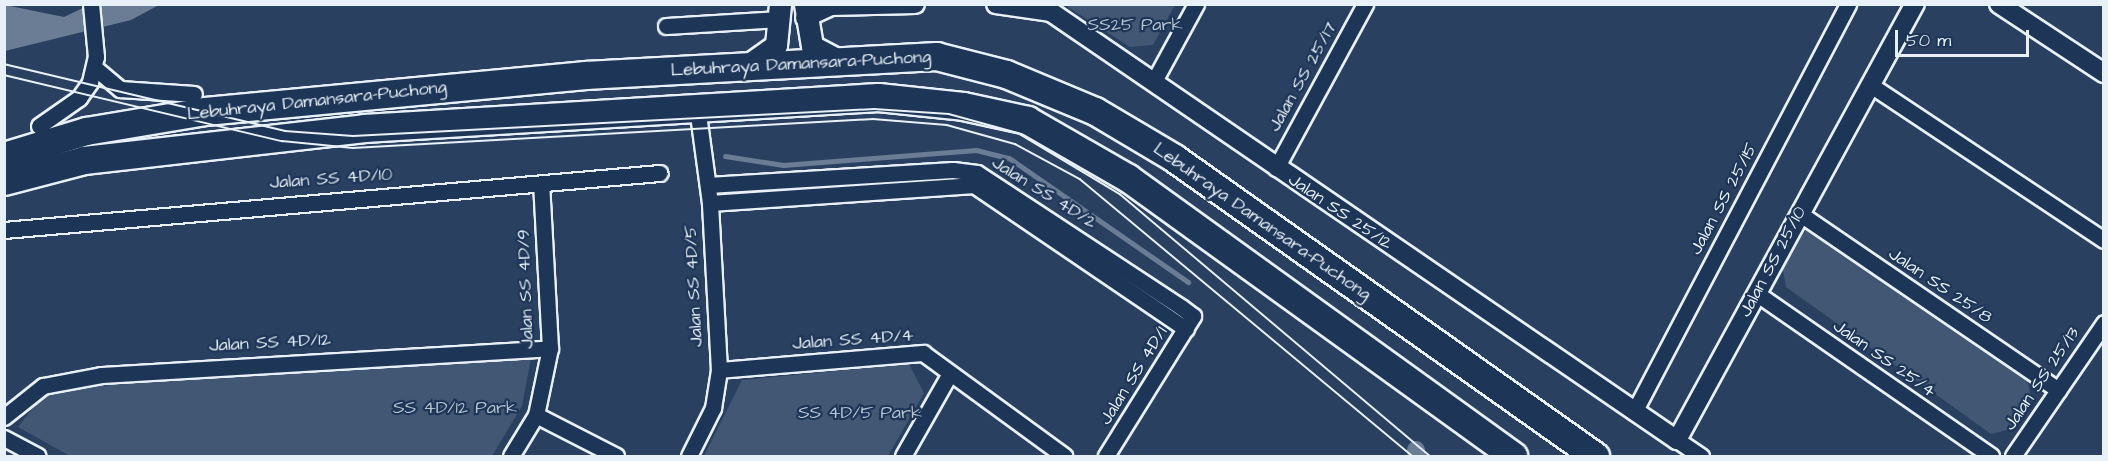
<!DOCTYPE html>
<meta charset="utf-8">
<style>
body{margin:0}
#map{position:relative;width:2108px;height:461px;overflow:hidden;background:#294061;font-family:"Architects Daughter",sans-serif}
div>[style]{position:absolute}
.green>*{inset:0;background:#415774}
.water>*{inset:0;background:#6b7c95}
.stream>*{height:5px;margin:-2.5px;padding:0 2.5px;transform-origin:2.5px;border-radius:2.5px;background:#6b7c95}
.canal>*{height:18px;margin:-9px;padding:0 9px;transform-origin:9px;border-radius:9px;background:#6b7c95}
.roads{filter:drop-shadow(2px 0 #e8f1f8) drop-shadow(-2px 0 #e8f1f8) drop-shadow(0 2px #e8f1f8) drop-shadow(0 -2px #e8f1f8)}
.minor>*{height:15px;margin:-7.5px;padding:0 7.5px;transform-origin:7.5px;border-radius:7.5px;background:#1d3557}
.tertiary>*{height:18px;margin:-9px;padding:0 9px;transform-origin:9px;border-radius:9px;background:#1d3557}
.secondary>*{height:21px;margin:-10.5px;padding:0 10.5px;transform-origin:10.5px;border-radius:10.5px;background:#1d3557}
.motorway>*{height:27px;margin:-13.5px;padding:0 13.5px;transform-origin:13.5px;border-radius:13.5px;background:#1d3557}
.tram>*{height:1.5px;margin:-0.75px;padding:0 0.75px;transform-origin:0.75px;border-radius:0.75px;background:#e8f1f8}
span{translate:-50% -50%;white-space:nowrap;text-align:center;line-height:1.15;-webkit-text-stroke:4.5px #1d3557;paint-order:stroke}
.park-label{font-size:18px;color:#b6c3d0}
.street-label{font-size:18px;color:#e8f1f8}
.frame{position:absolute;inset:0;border:6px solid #e8f1f8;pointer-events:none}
.scale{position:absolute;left:1895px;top:30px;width:134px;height:27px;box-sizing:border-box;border:3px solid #e8f1f8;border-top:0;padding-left:8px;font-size:18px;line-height:21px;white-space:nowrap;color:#e8f1f8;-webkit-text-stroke:4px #1d3557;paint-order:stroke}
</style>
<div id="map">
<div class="green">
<div style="clip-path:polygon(1065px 5px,1175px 5px,1153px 45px,1130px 47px)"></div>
<div style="clip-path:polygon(1806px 230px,2027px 379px,2032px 401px,2015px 428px,1991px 434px,1786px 287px,1782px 265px)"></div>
<div style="clip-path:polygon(532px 353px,522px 406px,492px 456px,70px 456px,18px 427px,47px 390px)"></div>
<div style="clip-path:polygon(909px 364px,924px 393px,888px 456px,704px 456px,742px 380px)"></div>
</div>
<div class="water">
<div style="clip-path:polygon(5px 5px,64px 17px,89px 5px,159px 5px,131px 20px,5px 51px)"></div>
</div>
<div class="stream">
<div style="left:725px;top:156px;width:59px;rotate:8.8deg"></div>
<div style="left:783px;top:165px;width:194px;rotate:-4.4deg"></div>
<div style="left:976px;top:150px;width:34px;rotate:14deg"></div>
<div style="left:1009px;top:158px;width:218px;rotate:34.7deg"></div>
</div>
<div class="canal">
<div style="left:1416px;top:450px;width:6px;rotate:81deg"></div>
</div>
<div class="roads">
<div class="minor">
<div style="left:666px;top:26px;width:114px;rotate:-3.5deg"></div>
<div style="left:95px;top:68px;width:33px;rotate:40deg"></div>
<div style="left:120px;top:89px;width:74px;rotate:3.9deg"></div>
<div style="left:1154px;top:81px;width:88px;rotate:-61.4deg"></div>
<div style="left:1869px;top:84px;width:282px;rotate:33.6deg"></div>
<div style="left:39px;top:126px;width:49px;rotate:-35deg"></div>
<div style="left:79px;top:98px;width:19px;rotate:-55deg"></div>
<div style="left:90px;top:82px;width:26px;rotate:-77deg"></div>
<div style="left:96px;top:57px;width:53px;rotate:-95.4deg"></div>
<div style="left:1276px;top:168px;width:187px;rotate:-61.5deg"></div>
<div style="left:708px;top:185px;width:245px;rotate:-3.5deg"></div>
<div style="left:953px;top:170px;width:24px;rotate:7deg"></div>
<div style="left:977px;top:173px;width:244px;rotate:33.3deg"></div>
<div style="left:1181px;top:307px;width:15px;rotate:37deg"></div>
<div style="left:1193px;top:316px;width:165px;rotate:121.9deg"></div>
<div style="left:710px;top:203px;width:265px;rotate:-3.9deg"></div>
<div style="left:974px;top:185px;width:256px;rotate:34.2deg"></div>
<div style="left:1799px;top:213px;width:314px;rotate:34.3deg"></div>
<div style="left:4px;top:230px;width:658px;rotate:-4.97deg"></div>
<div style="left:1756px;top:293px;width:286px;rotate:34.7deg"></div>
<div style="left:719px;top:370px;width:205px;rotate:-4.8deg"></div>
<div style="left:923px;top:353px;width:175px;rotate:36.1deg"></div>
<div style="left:1634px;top:412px;width:461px;rotate:-62.3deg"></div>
<div style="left:536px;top:415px;width:90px;rotate:27.1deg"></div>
<div style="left:4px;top:417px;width:50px;rotate:-38.5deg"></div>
<div style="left:43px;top:386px;width:59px;rotate:-10.7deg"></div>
<div style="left:101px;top:375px;width:450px;rotate:-3.4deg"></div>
<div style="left:4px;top:438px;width:38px;rotate:28deg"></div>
<div style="left:1677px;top:440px;width:29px;rotate:34deg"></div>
<div style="left:511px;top:456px;width:48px;rotate:-58.6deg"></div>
<div style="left:536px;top:415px;width:68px;rotate:-78.2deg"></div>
<div style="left:550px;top:348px;width:164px;rotate:-93.1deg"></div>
<div style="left:689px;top:456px;width:54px;rotate:-63.4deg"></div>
<div style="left:713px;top:408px;width:38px;rotate:-81deg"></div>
<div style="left:719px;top:370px;width:167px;rotate:-93.1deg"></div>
<div style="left:710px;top:203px;width:97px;rotate:-97.7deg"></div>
<div style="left:903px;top:456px;width:93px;rotate:-60.4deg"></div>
<div style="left:2013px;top:456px;width:161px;rotate:-55.6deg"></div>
</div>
<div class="tertiary">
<div style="left:996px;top:4px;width:56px;rotate:8.3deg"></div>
<div style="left:1051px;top:12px;width:758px;rotate:34.36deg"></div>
<div style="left:1677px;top:440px;width:497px;rotate:-61.4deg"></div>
<div style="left:1999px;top:4px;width:126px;rotate:33.3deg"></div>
<div style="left:805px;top:18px;width:29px;rotate:-25deg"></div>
<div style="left:831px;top:6px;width:84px;rotate:-1.4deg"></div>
</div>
<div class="secondary">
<div style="left:805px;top:4px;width:43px;rotate:80.5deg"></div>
<div style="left:812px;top:46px;width:30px;rotate:28deg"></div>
<div style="left:745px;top:67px;width:38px;rotate:-35deg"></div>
<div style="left:776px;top:45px;width:41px;rotate:-84.4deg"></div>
</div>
<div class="motorway">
<div style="left:4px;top:156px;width:86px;rotate:-17deg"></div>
<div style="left:86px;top:131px;width:121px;rotate:-9.5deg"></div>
<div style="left:205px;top:111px;width:382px;rotate:-5.4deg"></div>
<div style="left:585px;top:75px;width:352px;rotate:-3.1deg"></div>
<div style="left:936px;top:56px;width:72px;rotate:14.4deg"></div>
<div style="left:1006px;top:74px;width:96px;rotate:22.6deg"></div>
<div style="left:1095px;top:111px;width:92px;rotate:30.7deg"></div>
<div style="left:1174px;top:158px;width:516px;rotate:35.29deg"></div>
<div style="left:4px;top:181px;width:83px;rotate:-14.7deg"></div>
<div style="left:84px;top:160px;width:282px;rotate:-6.5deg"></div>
<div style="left:364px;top:128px;width:515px;rotate:-3.45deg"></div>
<div style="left:878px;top:97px;width:85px;rotate:6deg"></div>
<div style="left:963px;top:106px;width:66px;rotate:12.3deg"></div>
<div style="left:1027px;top:120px;width:116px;rotate:29.9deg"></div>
<div style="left:1128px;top:178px;width:475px;rotate:35.8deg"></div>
</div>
</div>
<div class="tram">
<div style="left:4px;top:64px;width:289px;rotate:13.4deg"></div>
<div style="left:285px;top:131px;width:68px;rotate:4.2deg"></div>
<div style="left:353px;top:136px;width:522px;rotate:-2.97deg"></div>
<div style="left:874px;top:109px;width:75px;rotate:3.8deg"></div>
<div style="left:949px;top:114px;width:72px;rotate:15.4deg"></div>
<div style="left:1018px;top:133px;width:119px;rotate:30.9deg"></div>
<div style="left:1120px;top:194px;width:406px;rotate:40.2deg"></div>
<div style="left:4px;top:75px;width:286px;rotate:13.4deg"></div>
<div style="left:282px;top:141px;width:71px;rotate:5.6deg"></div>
<div style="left:353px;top:148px;width:521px;rotate:-3.19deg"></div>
<div style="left:873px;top:119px;width:74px;rotate:4.6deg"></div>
<div style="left:947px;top:125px;width:71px;rotate:15.6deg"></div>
<div style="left:1015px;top:144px;width:74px;rotate:28.3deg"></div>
<div style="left:1080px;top:179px;width:432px;rotate:39.8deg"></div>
</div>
<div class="park-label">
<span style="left:1135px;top:25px">SS25 Park</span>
<span style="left:455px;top:408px">SS 4D/12 Park</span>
<span style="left:860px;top:413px">SS 4D/5 Park</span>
</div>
<div class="street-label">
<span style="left:801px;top:64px;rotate:-3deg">Lebuhraya Damansara–Puchong</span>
<span style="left:1303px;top:77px;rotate:-61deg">Jalan SS 25/17</span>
<span style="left:317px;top:101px;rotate:-6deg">Lebuhraya Damansara–Puchong</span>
<span style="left:331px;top:179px;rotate:-4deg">Jalan SS 4D/10</span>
<span style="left:1044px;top:193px;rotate:32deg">Jalan SS 4D/2</span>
<span style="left:1724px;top:199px;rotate:-62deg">Jalan SS 25/15</span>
<span style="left:1340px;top:212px;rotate:34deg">Jalan SS 25/12</span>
<span style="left:1262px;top:222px;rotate:35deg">Lebuhraya Damansara–Puchong</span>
<span style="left:1773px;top:262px;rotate:-62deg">Jalan SS 25/10</span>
<span style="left:694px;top:286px;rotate:-93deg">Jalan SS 4D/5</span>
<span style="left:1940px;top:286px;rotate:34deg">Jalan SS 25/8</span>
<span style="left:526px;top:289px;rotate:-92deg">Jalan SS 4D/9</span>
<span style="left:853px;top:340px;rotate:-4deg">Jalan SS 4D/4</span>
<span style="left:270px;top:343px;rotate:-3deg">Jalan SS 4D/12</span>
<span style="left:1884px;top:359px;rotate:35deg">Jalan SS 25/4</span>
<span style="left:1134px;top:376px;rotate:-58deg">Jalan SS 4D/1</span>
<span style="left:2042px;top:379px;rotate:-56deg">Jalan SS 25/13</span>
</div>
<div class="frame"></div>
<div class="scale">50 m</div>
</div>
